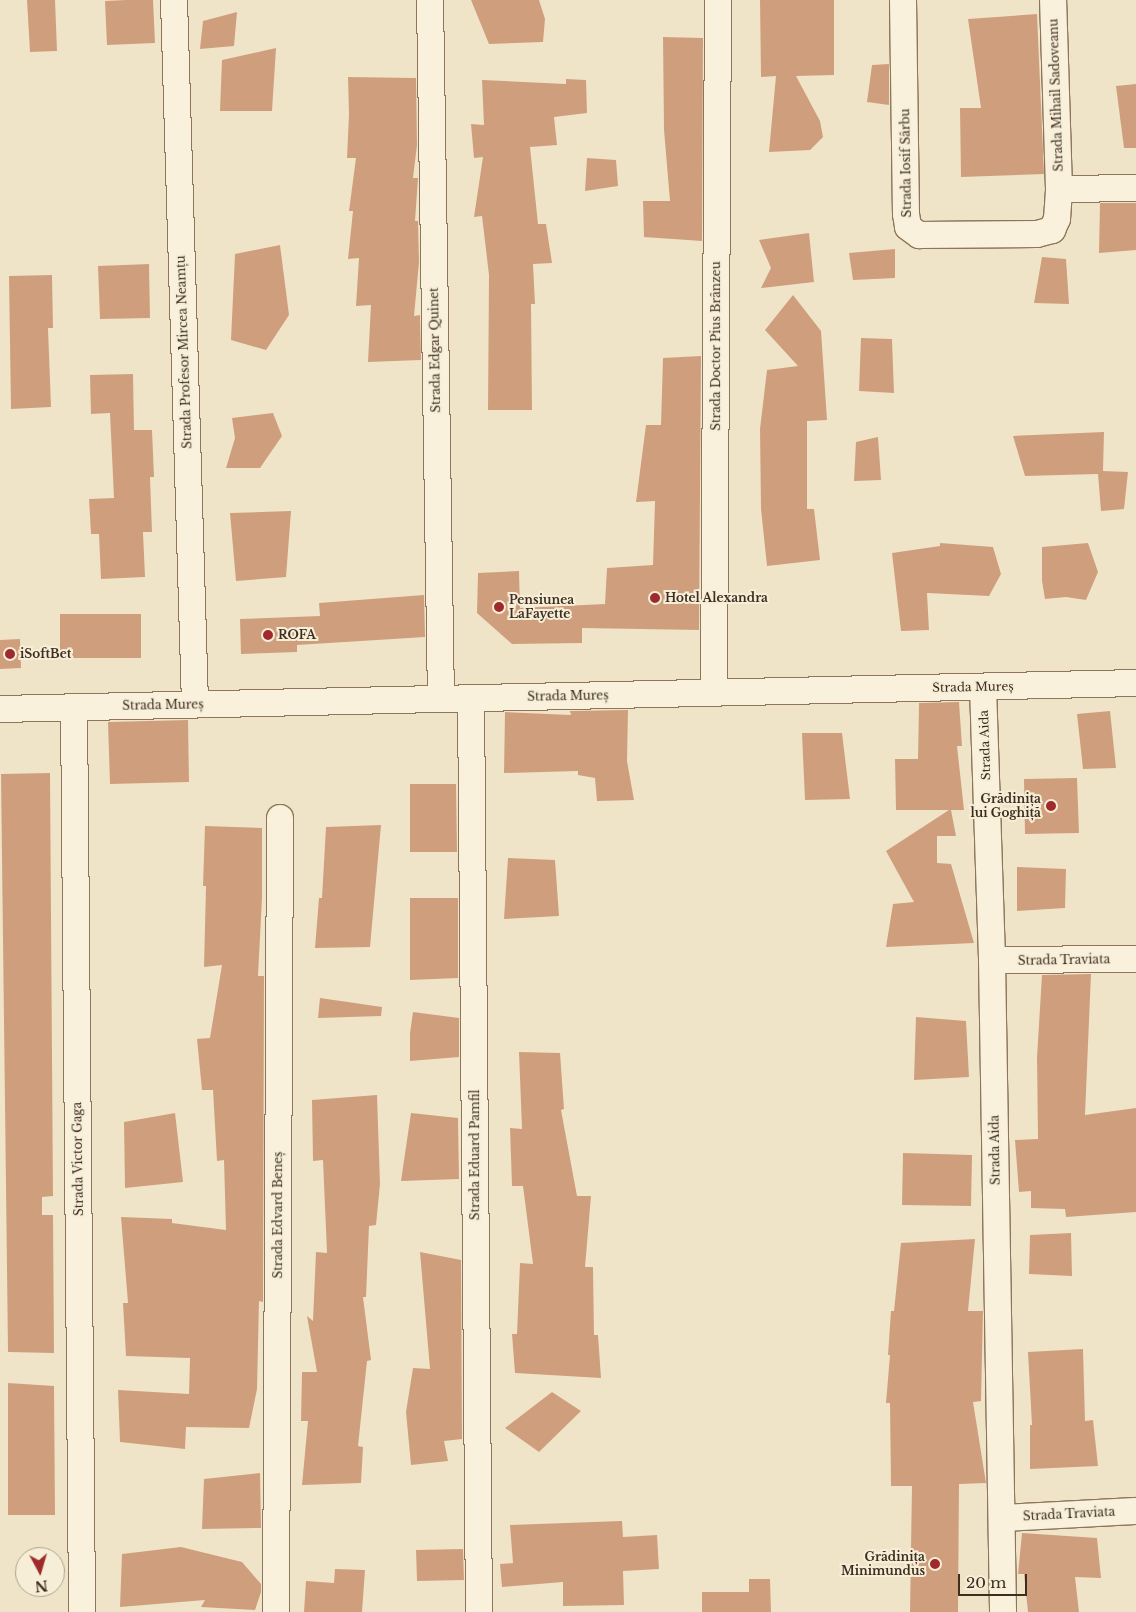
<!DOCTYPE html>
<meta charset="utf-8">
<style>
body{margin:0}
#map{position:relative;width:1136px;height:1612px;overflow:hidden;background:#f0e4c8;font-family:"Libre Baskerville",serif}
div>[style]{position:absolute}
.building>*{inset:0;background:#cf9f7d}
.roads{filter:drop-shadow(1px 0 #8d765c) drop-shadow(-1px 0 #8d765c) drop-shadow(0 1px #8d765c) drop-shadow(0 -1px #8d765c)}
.street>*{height:26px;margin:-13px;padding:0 13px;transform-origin:13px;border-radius:13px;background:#faf1dc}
.dots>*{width:14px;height:14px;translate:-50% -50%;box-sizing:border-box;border:2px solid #f7eed8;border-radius:50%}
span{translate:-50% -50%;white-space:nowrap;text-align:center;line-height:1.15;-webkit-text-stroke:4px #f7eed8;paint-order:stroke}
.street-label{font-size:12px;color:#3d2e20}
.poi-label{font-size:12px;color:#3d2e20;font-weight:700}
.left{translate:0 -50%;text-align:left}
.right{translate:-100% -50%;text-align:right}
.north{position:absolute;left:15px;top:1547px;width:50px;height:50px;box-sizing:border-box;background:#f7eed8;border:1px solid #ada18e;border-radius:50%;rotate:174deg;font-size:14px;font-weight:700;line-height:20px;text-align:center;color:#3d2e20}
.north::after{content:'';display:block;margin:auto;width:18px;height:22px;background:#9e2a2b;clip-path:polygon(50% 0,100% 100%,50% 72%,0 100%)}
.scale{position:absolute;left:958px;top:1574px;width:69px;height:22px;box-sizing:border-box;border:2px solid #3d2e20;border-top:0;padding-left:6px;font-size:15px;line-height:18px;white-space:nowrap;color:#3d2e20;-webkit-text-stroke:4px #f7eed8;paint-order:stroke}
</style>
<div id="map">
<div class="building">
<div style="clip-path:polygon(27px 0,55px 0,57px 51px,30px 52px)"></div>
<div style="clip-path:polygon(126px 0,153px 0,155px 43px,107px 45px,105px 1px)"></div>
<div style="clip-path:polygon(471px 0,539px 0,545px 19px,543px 42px,489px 44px)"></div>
<div style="clip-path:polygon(760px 0,834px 0,834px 75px,796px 76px,820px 121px,823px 137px,810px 150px,769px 152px,776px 76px,761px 77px)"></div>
<div style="clip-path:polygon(237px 12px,234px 46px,200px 49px,203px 21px)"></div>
<div style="clip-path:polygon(1037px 14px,1044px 174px,961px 177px,960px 108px,981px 108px,968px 19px)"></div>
<div style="clip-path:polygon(663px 37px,703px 38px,702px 241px,644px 237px,643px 201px,670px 201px,664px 130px)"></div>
<div style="clip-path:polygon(276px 48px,272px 111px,220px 111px,222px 60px)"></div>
<div style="clip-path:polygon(889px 64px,889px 105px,867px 102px,872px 65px)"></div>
<div style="clip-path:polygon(348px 77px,416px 78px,417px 145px,413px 178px,418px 178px,415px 221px,418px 221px,419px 262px,414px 316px,420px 315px,421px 360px,368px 362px,371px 305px,356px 306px,359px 258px,348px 259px,353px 211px,349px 211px,356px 158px,347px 158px,349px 115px)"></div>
<div style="clip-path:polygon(566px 79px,586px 80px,587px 113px,554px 117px,557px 145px,530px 147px,538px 224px,546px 224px,552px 263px,533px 264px,535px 304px,531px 304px,532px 410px,488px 410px,489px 275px,482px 216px,474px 217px,483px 157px,474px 158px,471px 124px,484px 125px,482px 80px,566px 84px)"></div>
<div style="clip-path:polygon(1136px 84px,1136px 148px,1124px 148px,1116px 86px)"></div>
<div style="clip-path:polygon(587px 158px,616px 160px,618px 186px,585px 191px)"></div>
<div style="clip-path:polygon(1100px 203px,1136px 203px,1136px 250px,1099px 253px)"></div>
<div style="clip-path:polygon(809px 233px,814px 282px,761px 288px,771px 268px,759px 240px)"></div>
<div style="clip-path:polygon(280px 245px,289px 315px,266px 350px,231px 340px,235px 254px)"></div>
<div style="clip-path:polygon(895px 249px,895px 278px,853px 280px,849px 253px)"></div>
<div style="clip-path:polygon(1042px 257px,1066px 259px,1069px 304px,1034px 303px)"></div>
<div style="clip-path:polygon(149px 264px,150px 318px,100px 319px,98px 266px)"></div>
<div style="clip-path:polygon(52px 275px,53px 328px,48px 328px,51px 407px,11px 409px,9px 276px)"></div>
<div style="clip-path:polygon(793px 295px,821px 331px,827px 420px,807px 421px,807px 509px,814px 509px,820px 560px,767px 566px,761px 509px,760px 429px,767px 370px,798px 366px,765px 330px)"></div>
<div style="clip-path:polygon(861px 338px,892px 339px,894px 393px,859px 391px)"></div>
<div style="clip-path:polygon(701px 356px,699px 630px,582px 628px,582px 643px,512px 644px,477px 613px,478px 573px,519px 571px,520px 608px,605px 604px,607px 568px,653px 565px,655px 501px,636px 502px,646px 425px,661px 425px,663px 358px)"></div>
<div style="clip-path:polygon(133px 374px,134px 430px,152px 430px,154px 477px,150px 477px,152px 532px,143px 532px,145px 577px,101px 579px,99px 534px,91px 534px,89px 499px,114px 498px,110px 413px,91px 414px,90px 375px)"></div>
<div style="clip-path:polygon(273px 413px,282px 436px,260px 468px,226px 468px,235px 438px,232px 418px)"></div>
<div style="clip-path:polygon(1104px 432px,1103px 471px,1128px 472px,1124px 509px,1101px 511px,1098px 474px,1025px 476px,1013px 436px)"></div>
<div style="clip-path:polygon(878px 437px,881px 480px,854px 481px,856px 442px)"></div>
<div style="clip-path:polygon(291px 511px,286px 577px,236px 581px,230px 513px)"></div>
<div style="clip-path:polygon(940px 543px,993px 547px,1001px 574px,989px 596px,927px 593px,929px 630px,901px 631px,892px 553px,940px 546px)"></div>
<div style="clip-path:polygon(1088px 543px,1098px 572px,1086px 600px,1066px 597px,1045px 599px,1042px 581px,1042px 547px)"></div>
<div style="clip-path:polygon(424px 595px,425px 637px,297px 645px,297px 652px,241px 654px,240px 619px,320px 616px,319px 603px)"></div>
<div style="clip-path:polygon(60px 614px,141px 614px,141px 658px,60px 658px)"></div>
<div style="clip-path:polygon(20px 639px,21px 668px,0 669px,0 640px)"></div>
<div style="clip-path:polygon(959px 702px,962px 746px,957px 746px,964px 810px,951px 810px,956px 836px,937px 836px,937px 863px,951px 864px,974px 943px,886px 947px,893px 904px,914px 902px,886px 851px,949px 810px,896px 810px,895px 759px,918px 759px,919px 703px)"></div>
<div style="clip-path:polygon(628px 710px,627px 761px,634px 800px,597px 801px,595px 778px,578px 775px,578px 771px,504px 773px,505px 712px,571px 715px,570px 711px)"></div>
<div style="clip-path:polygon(1110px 711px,1116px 768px,1083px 769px,1077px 714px)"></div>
<div style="clip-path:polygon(188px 720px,189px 782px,110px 784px,108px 722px)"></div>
<div style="clip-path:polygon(802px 733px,842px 733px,850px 799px,805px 800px)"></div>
<div style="clip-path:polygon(50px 773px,53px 1196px,42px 1197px,42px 1215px,53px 1215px,54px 1353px,8px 1352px,1px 774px)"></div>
<div style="clip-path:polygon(1077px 778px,1079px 833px,1025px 834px,1024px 779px)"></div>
<div style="clip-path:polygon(410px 784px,456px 784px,457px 852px,410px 852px)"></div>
<div style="clip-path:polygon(381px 825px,370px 947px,315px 948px,319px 898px,322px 898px,326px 827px)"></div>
<div style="clip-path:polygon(205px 826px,262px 828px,262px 898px,258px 976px,264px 976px,263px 1302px,259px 1301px,257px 1389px,249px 1428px,186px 1427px,185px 1449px,120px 1442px,118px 1390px,189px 1394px,190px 1358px,126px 1356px,123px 1303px,128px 1303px,121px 1217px,172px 1219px,172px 1223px,226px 1230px,224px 1160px,217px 1161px,213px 1090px,202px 1090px,197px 1039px,210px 1038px,222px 965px,204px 967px,206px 886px,203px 886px)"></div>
<div style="clip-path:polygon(508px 858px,555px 860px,559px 916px,504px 919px)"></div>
<div style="clip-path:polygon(1017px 867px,1066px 869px,1065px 908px,1017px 911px)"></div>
<div style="clip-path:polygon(410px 898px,458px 898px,458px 978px,410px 980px)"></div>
<div style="clip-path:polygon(1091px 974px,1085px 1115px,1136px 1108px,1136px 1212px,1066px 1217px,1065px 1209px,1031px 1208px,1031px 1191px,1019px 1192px,1015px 1140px,1038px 1139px,1037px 1057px,1042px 975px)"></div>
<div style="clip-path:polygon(320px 998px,382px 1007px,381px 1016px,318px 1018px)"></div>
<div style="clip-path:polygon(413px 1012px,459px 1018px,459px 1057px,410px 1061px,410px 1033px)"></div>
<div style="clip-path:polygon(916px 1017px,966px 1021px,969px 1077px,914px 1080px)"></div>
<div style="clip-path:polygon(519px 1052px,560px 1053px,564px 1109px,561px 1110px,577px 1196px,591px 1196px,585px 1267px,593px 1267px,594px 1335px,598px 1335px,601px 1378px,515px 1373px,512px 1334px,517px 1334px,520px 1263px,533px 1264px,523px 1186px,512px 1186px,510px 1128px,522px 1129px)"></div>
<div style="clip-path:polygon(377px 1095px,380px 1184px,376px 1225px,369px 1226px,366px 1297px,363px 1297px,371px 1360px,367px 1361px,358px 1446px,363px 1447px,361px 1483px,302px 1485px,308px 1421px,301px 1421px,302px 1372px,317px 1372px,307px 1316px,313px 1321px,316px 1252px,327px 1253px,323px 1160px,313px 1161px,312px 1100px)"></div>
<div style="clip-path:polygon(175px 1113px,183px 1182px,125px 1188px,124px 1122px)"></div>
<div style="clip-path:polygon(411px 1113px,458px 1118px,459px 1179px,401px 1181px)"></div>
<div style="clip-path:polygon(903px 1153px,972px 1155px,971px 1206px,902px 1205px)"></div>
<div style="clip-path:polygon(1071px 1233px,1072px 1276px,1029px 1274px,1030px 1235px)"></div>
<div style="clip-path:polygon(975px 1239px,968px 1311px,983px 1311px,981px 1401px,973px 1402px,986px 1483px,959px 1484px,958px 1612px,910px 1612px,912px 1486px,891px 1486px,890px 1403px,886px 1403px,890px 1355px,888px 1355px,891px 1311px,894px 1311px,901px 1243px)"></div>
<div style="clip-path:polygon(420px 1252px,461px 1260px,462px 1439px,444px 1441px,448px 1461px,411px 1465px,406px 1412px,413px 1368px,430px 1369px)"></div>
<div style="clip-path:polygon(1083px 1349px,1085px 1421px,1093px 1420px,1098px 1466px,1030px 1469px,1030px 1425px,1032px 1425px,1028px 1352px)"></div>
<div style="clip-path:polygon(8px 1383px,54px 1386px,55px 1515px,8px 1515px)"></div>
<div style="clip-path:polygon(552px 1392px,581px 1411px,539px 1452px,505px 1428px)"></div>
<div style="clip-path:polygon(260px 1473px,261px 1528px,202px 1529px,204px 1479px)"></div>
<div style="clip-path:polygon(622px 1521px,623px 1537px,657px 1535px,659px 1569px,623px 1571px,624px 1605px,563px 1606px,563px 1582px,502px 1587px,500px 1564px,513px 1563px,510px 1525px)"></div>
<div style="clip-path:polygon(1022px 1533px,1097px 1538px,1101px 1578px,1075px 1577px,1079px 1612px,1028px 1612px,1024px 1574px,1018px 1574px)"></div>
<div style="clip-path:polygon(181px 1547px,242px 1562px,261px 1584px,261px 1592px,255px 1610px,201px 1607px,205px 1600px,120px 1607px,122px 1554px)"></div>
<div style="clip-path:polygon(463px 1549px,464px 1580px,417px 1581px,416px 1550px)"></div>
<div style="clip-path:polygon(335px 1569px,365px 1570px,362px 1612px,304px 1612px,306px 1581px,334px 1583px)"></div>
<div style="clip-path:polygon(749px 1579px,770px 1579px,771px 1612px,702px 1612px,702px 1592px,749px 1592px)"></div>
</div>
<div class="roads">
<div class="street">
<div style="left:174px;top:0;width:704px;rotate:88.29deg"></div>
<div style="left:430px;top:0;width:699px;rotate:89.1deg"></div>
<div style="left:903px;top:0;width:214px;rotate:89.2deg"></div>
<div style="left:906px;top:214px;width:13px;rotate:81deg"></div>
<div style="left:908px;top:227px;width:14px;rotate:36deg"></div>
<div style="left:919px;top:235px;width:118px;rotate:-0.5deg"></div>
<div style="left:1037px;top:234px;width:16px;rotate:-15deg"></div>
<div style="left:1052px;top:230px;width:12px;rotate:-66deg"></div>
<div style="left:1057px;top:219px;width:30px;rotate:-86deg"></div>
<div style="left:1059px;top:189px;width:189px;rotate:-91.8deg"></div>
<div style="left:1059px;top:189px;width:77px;rotate:-0.7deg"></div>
<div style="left:983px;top:687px;width:273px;rotate:88.1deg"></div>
<div style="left:992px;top:960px;width:652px;rotate:89.03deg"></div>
<div style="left:714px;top:692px;width:692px;rotate:-89.67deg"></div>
<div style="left:471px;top:698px;width:914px;rotate:89.5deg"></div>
<div style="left:74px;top:707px;width:905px;rotate:89.49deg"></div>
<div style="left:0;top:709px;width:1136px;rotate:-1.31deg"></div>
<div style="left:992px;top:960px;width:144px;rotate:-0.4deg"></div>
<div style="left:1002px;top:1518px;width:134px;rotate:-3deg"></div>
<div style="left:276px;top:1612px;width:794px;rotate:-89.71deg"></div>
</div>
</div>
<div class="dots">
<div style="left:655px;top:598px;background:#9e2a2b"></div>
<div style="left:499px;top:607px;background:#9e2a2b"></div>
<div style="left:268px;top:635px;background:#9e2a2b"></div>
<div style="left:10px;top:654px;background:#9e2a2b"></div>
<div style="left:1051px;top:806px;background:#9e2a2b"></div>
<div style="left:935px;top:1564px;background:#9e2a2b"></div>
</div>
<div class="street-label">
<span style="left:1056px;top:95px;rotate:-92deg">Strada Mihail Sadoveanu</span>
<span style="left:906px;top:163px;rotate:-91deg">Strada Iosif Sârbu</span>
<span style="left:716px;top:346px;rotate:-90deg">Strada Doctor Pius Brânzeu</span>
<span style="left:435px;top:350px;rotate:-91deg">Strada Edgar Quinet</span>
<span style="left:184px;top:352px;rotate:-92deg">Strada Profesor Mircea Neamțu</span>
<span style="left:973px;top:687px;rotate:-1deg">Strada Mureș</span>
<span style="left:568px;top:696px;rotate:-1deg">Strada Mureș</span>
<span style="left:163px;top:705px;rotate:-1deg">Strada Mureș</span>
<span style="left:985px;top:745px;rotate:-92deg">Strada Aida</span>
<span style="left:1064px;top:960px;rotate:-1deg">Strada Traviata</span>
<span style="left:995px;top:1150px;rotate:-91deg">Strada Aida</span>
<span style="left:475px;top:1155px;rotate:-90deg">Strada Eduard Pamfil</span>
<span style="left:78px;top:1159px;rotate:-91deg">Strada Victor Gaga</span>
<span style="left:278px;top:1215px;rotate:-90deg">Strada Edvard Beneș</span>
<span style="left:1069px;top:1514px;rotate:-3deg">Strada Traviata</span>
</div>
<div class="poi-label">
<span class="left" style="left:665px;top:598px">Hotel Alexandra</span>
<span class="left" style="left:509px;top:607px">Pensiunea<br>LaFayette</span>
<span class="left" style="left:278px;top:635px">ROFA</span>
<span class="left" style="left:20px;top:654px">iSoftBet</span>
<span class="right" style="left:1041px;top:806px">Grădinița<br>lui Goghiță</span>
<span class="right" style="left:925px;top:1564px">Grădinița<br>Minimundus</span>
</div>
<div class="north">N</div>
<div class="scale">20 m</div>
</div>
